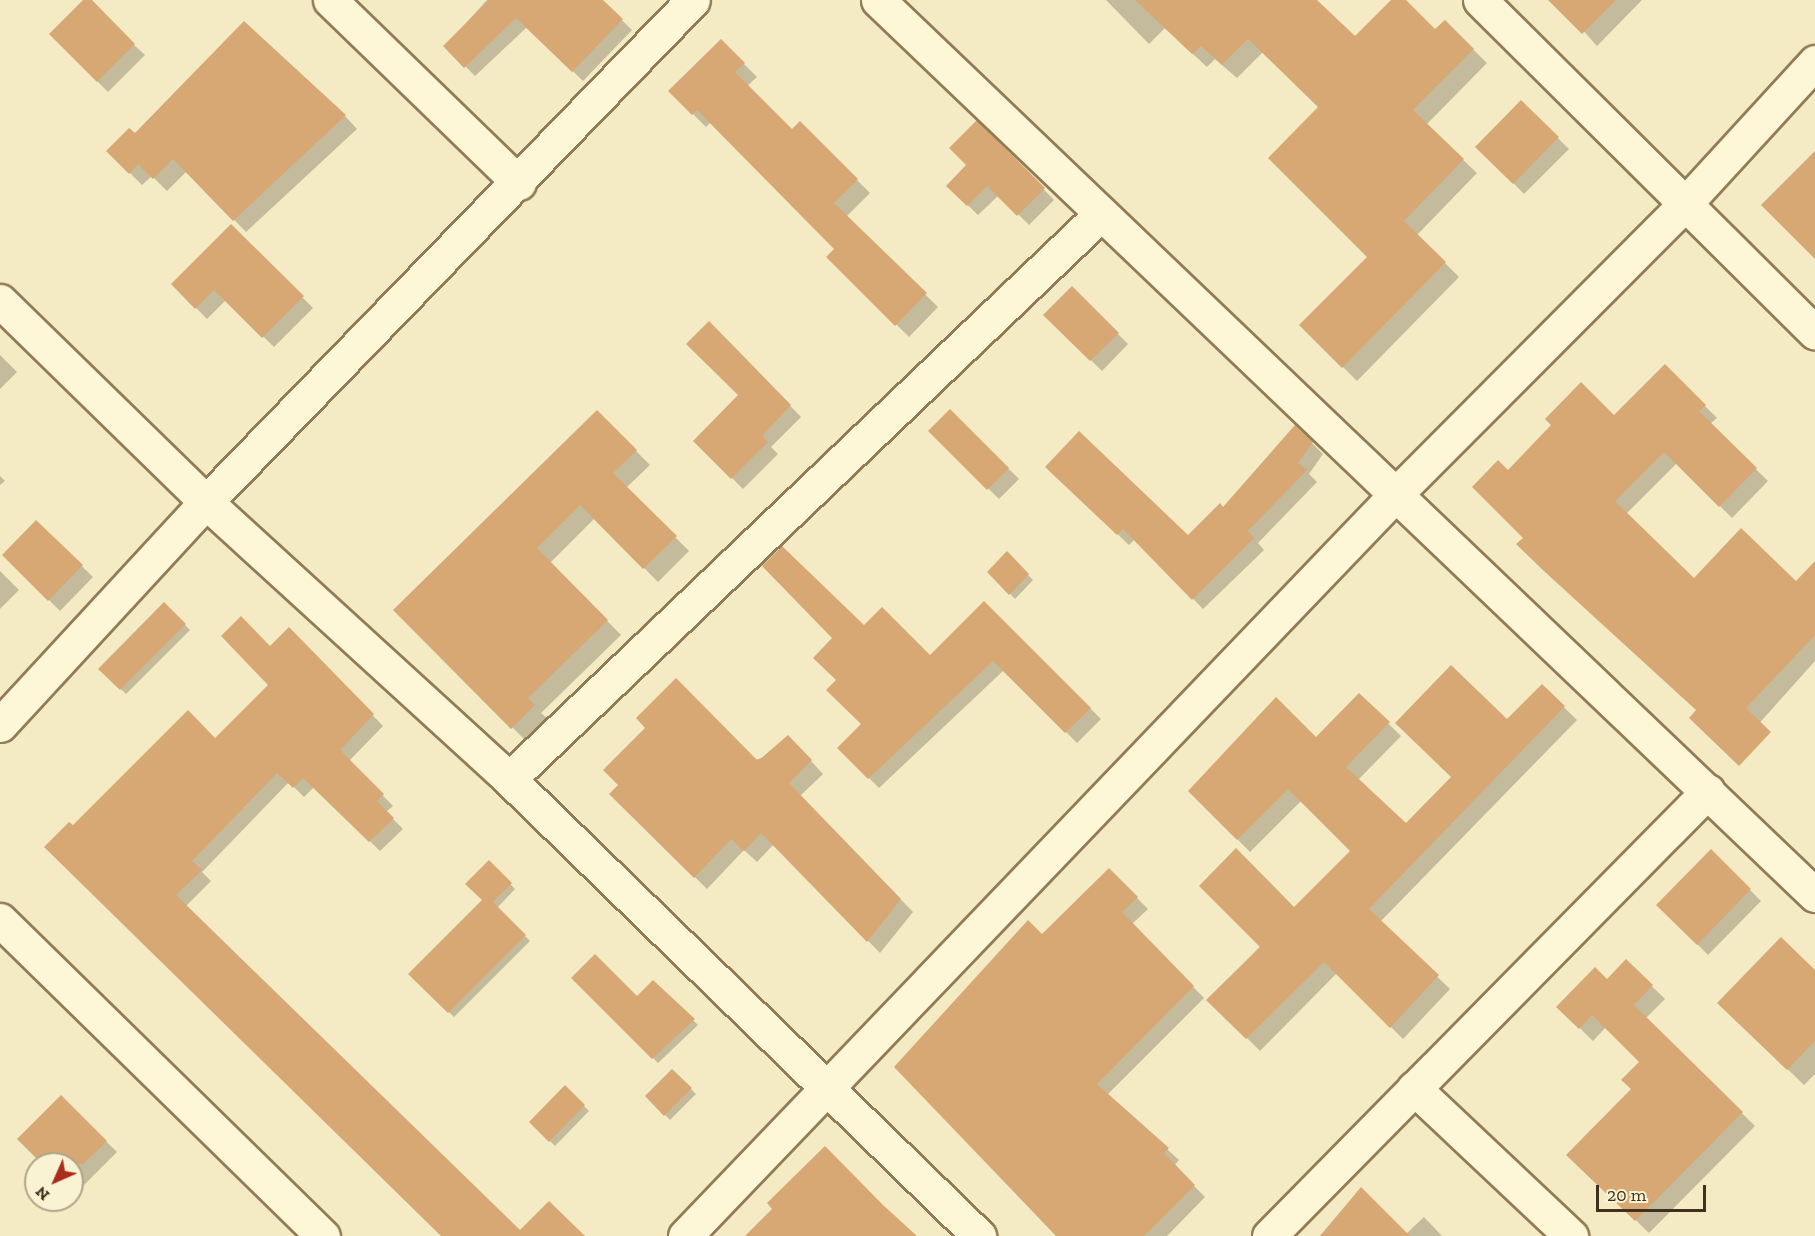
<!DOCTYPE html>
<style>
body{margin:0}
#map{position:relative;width:1815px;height:1236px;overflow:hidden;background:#f4eac3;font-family:"Zilla Slab",serif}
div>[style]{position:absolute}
.shadow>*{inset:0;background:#0003}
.building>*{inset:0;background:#d7a874}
.roads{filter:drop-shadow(2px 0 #917c57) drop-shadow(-2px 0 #917c57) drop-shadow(0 2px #917c57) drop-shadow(0 -2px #917c57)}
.minor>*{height:33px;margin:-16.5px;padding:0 16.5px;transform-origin:16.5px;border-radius:16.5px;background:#fdf6d7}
span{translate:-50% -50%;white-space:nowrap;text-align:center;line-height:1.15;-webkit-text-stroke:4.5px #faf3d3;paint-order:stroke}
.north{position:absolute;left:24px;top:1152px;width:60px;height:60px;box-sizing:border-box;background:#faf3d3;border:2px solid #afa58a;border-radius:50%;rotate:225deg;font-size:16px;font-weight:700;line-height:24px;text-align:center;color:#3f311d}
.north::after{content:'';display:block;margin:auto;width:21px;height:27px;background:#a82d1e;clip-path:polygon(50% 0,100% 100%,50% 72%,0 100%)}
.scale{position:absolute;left:1596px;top:1185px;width:110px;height:27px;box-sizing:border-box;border:3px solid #3f311d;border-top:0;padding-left:8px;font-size:18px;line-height:21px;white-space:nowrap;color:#3f311d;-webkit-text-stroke:4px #faf3d3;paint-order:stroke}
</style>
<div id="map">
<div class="shadow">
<div style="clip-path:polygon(85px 0,145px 55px,108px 92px,51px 34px)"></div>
<div style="clip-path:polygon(487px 0,601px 0,632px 30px,583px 81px,527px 27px,475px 76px,445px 46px)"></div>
<div style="clip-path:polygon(1106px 0,1316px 0,1355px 39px,1393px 0,1404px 0,1435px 32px,1445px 22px,1487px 63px,1426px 125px,1477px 173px,1417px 235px,1459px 277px,1357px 381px,1301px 325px,1369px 257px,1320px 108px,1263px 52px,1237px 78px,1215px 59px,1207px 67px,1165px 28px,1149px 44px)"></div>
<div style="clip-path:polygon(1556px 0,1642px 0,1597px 46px)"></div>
<div style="clip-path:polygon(721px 41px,757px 77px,747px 86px,792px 131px,800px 123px,870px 193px,846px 217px,938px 307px,909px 337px,828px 257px,836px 250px,711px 122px,706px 127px,670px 91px)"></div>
<div style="clip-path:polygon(1521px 102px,1569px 149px,1524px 194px,1478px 147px)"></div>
<div style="clip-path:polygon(345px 116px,357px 129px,246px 232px,187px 171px,167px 191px,152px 176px,142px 185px,108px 151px,135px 135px)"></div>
<div style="clip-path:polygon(977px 122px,1054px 200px,1029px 225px,999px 195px,978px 215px,948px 186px,968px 164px)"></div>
<div style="clip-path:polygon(231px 226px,313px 308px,274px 347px,226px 300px,207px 319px,173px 284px)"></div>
<div style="clip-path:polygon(1072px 288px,1128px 344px,1102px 371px,1045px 315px)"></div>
<div style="clip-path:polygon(709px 323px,801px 417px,771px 447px,778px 454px,743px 489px,695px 441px,740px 395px)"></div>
<div style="clip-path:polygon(0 355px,17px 372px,0 389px)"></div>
<div style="clip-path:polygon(1665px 366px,1717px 418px,1710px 424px,1768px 481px,1732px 518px,1677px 463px,1626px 514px,1694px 580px,1796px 583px,1815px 563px,1815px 661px,1730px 756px,1698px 710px,1530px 556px,1508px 472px,1614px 417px)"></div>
<div style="clip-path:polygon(950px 411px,1019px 479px,999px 499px,930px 431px)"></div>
<div style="clip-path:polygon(597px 412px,650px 465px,626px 488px,689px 551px,658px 582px,595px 518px,550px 563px,621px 635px,541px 713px,548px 719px,526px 741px,395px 610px)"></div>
<div style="clip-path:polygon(1296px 427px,1323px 454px,1309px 474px,1317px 482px,1258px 543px,1264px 550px,1203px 609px,1135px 539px,1129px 545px,1058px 478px,1188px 537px,1223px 509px)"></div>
<div style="clip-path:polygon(0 476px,5px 481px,0 485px)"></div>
<div style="clip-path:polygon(36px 522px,93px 577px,60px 611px,4px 555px)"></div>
<div style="clip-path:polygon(1007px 554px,1033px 580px,1015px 599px,989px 572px)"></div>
<div style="clip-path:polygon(0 571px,19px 590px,0 609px)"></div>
<div style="clip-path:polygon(984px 603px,1101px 719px,1077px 743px,1004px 670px,879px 788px,839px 748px,863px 724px,838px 680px,864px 627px,930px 657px)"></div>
<div style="clip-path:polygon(164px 604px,190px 630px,126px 694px,100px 669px)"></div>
<div style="clip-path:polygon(289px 629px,383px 726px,349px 761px,393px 806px,386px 812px,403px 829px,380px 851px,314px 787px,304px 797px,289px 782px,202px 872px,211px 881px,186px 906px,515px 1236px,443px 1236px,73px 828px,215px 740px,270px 685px,270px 648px)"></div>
<div style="clip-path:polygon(1542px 686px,1577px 720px,1380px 922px,1450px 989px,1403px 1039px,1337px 973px,1260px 1051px,1209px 1000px,1352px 851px,1301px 801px,1250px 852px,1190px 791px,1316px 739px,1359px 695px,1401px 736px,1358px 780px,1406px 825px)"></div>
<div style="clip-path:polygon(800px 749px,823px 774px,800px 796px,913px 912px,880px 953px,774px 844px,757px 862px,744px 850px,707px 889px,611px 794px)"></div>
<div style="clip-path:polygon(1711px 851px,1761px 901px,1708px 955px,1658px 905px)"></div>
<div style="clip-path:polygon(489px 862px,515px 889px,497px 908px,530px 941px,454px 1017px,410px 974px,484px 900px)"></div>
<div style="clip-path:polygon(1109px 870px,1148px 909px,1132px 924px,1204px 998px,1107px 1095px,1179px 1160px,1174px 1166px,1205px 1197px,1167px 1236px,1062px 1236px,1042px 937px)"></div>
<div style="clip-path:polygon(1626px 961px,1665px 999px,1646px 1018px,1755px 1126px,1649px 1233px,1569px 1155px,1633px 1089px,1641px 1062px,1606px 1027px,1593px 1041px,1558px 1007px,1607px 981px)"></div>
<div style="clip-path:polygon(1815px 972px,1815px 1074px,1804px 1085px,1736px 1019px)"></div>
<div style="clip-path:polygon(574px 978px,637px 998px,653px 982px,698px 1025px,658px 1063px)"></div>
<div style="clip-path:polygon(672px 1071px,696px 1094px,670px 1120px,647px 1096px)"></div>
<div style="clip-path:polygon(565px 1087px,589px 1111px,555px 1146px,531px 1122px)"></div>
<div style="clip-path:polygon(61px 1097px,117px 1152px,75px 1194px,72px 1164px,44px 1164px)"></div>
<div style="clip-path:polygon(1362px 1190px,1406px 1234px,1424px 1217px,1442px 1236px,1320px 1236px)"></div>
</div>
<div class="building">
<div style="clip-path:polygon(83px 0,92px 0,135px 44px,97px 82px,49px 34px)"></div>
<div style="clip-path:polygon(489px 0,603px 0,623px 19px,572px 72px,516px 18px,464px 68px,443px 46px)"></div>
<div style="clip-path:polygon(1135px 0,1317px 0,1355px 36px,1391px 0,1406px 0,1435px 29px,1445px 20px,1474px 49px,1413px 110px,1464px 159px,1404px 221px,1446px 262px,1342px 368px,1299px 325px,1367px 257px,1268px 158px,1318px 107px,1248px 39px,1222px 65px,1201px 46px,1192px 54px)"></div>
<div style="clip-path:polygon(1548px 0,1616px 0,1582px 34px)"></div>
<div style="clip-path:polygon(244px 21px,346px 115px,233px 221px,173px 159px,153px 179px,138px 164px,129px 174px,106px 151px,129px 128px,135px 133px)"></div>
<div style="clip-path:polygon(721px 39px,745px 63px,735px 72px,792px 129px,800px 121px,858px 179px,834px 203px,927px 293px,895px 326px,826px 257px,834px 249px,697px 110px,692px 115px,668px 91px)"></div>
<div style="clip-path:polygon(1521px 100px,1559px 137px,1513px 184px,1475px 147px)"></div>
<div style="clip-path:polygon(977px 120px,1045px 188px,1017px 216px,987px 186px,967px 206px,946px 186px,966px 165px,949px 148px)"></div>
<div style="clip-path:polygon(1815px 151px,1815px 259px,1761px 205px)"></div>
<div style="clip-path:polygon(231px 224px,304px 296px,262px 338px,214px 290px,195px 309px,171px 284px)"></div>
<div style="clip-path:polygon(1072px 286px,1119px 333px,1090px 361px,1043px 315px)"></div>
<div style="clip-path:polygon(709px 321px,791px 405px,762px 436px,768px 442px,731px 479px,693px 441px,738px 395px,686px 344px)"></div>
<div style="clip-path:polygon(1665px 364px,1706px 405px,1699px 411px,1757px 468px,1719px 507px,1664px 452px,1615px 501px,1694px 578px,1741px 528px,1796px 581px,1815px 561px,1815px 635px,1746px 708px,1771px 732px,1739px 766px,1689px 718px,1696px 710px,1545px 572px,1516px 544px,1523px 538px,1472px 487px,1498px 460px,1508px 470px,1551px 425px,1545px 419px,1581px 382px,1614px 415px)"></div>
<div style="clip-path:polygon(950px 409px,1009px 468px,987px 490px,928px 431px)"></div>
<div style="clip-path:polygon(597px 410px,637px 450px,613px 473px,677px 536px,643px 569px,580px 505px,537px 548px,608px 620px,528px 698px,535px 705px,511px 729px,393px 610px)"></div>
<div style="clip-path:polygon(1295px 425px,1313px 442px,1298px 463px,1307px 470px,1248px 531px,1254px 538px,1192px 600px,1123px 529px,1117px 535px,1045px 467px,1079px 431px,1188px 535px,1220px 503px,1223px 507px)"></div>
<div style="clip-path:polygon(36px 520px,83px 565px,48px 601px,2px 555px)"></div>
<div style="clip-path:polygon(782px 546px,864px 625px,882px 607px,930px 655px,984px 601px,1091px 708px,1065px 733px,993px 661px,868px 779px,837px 748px,861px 724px,826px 690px,836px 680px,813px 658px,832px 638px,762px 566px)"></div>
<div style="clip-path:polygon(1007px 551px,1029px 574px,1009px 595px,987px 572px)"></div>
<div style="clip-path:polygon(164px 602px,186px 624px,120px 690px,98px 669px)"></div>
<div style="clip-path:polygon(241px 616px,270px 646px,289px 627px,374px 714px,340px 750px,384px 794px,377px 801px,394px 818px,369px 842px,303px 778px,293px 788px,277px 773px,192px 861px,202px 870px,176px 895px,520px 1230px,549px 1201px,585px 1236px,441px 1236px,44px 847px,69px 822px,73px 825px,188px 710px,215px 738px,268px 685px,221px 636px)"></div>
<div style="clip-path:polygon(1451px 665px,1507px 719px,1542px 684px,1565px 706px,1369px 909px,1439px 975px,1390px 1028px,1324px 962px,1246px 1039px,1206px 1000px,1260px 947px,1199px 886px,1236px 848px,1294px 907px,1350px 851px,1288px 789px,1237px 840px,1188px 791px,1276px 697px,1316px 737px,1359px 693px,1390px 722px,1346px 767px,1406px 823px,1451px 777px,1395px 723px)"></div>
<div style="clip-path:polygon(676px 678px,758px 761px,788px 735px,812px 760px,789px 783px,901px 899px,867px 942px,761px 833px,744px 851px,731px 839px,694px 878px,609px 794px,618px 785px,603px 770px,645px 728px,636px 718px)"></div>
<div style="clip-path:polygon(1711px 849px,1751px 889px,1697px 945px,1656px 905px)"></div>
<div style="clip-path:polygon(489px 860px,512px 883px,493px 902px,526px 935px,448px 1013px,408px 974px,482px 900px,465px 884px)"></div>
<div style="clip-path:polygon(1109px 868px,1138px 897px,1122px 912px,1194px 986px,1097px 1084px,1169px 1148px,1164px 1153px,1195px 1185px,1144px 1236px,1056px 1236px,894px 1067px,1028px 920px,1042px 934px)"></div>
<div style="clip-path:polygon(1781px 937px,1815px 970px,1815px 1041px,1787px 1070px,1717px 1003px)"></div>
<div style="clip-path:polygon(595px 954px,637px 996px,653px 980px,695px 1019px,652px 1059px,571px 978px)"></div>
<div style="clip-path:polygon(1626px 959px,1653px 985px,1634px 1005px,1743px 1112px,1635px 1221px,1566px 1155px,1631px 1089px,1621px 1080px,1639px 1062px,1592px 1015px,1579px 1029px,1556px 1007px,1595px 967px,1607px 979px)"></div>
<div style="clip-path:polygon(672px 1069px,692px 1088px,664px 1116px,645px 1096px)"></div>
<div style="clip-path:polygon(565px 1085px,585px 1105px,549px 1142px,529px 1122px)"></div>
<div style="clip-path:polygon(61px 1095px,107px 1141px,83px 1164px,42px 1164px,17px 1139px)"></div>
<div style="clip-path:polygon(825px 1146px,883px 1205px,917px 1236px,745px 1236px,772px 1209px,767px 1203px)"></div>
<div style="clip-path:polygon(1361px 1187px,1410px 1236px,1320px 1236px)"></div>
</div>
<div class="roads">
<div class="minor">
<div style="left:330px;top:0;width:263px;rotate:44.1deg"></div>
<div style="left:878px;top:0;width:1296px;rotate:43.69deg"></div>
<div style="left:1480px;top:0;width:472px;rotate:44.8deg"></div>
<div style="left:0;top:301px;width:288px;rotate:44.3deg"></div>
<div style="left:206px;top:502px;width:411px;rotate:42.4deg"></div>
<div style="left:509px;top:779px;width:656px;rotate:44.2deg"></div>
<div style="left:0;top:725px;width:304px;rotate:-47.3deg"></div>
<div style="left:206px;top:502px;width:699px;rotate:-45.87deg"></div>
<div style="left:509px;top:779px;width:818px;rotate:-43.66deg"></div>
<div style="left:0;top:920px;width:452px;rotate:44.4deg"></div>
<div style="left:1414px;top:1088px;width:216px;rotate:43.3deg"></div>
<div style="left:685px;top:1236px;width:1030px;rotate:-46.22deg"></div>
<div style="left:1398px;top:492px;width:405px;rotate:-45.1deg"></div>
<div style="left:1684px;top:205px;width:194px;rotate:-47.5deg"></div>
<div style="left:1269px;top:1236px;width:625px;rotate:-45.39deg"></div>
</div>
</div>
<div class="north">N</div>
<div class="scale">20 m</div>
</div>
